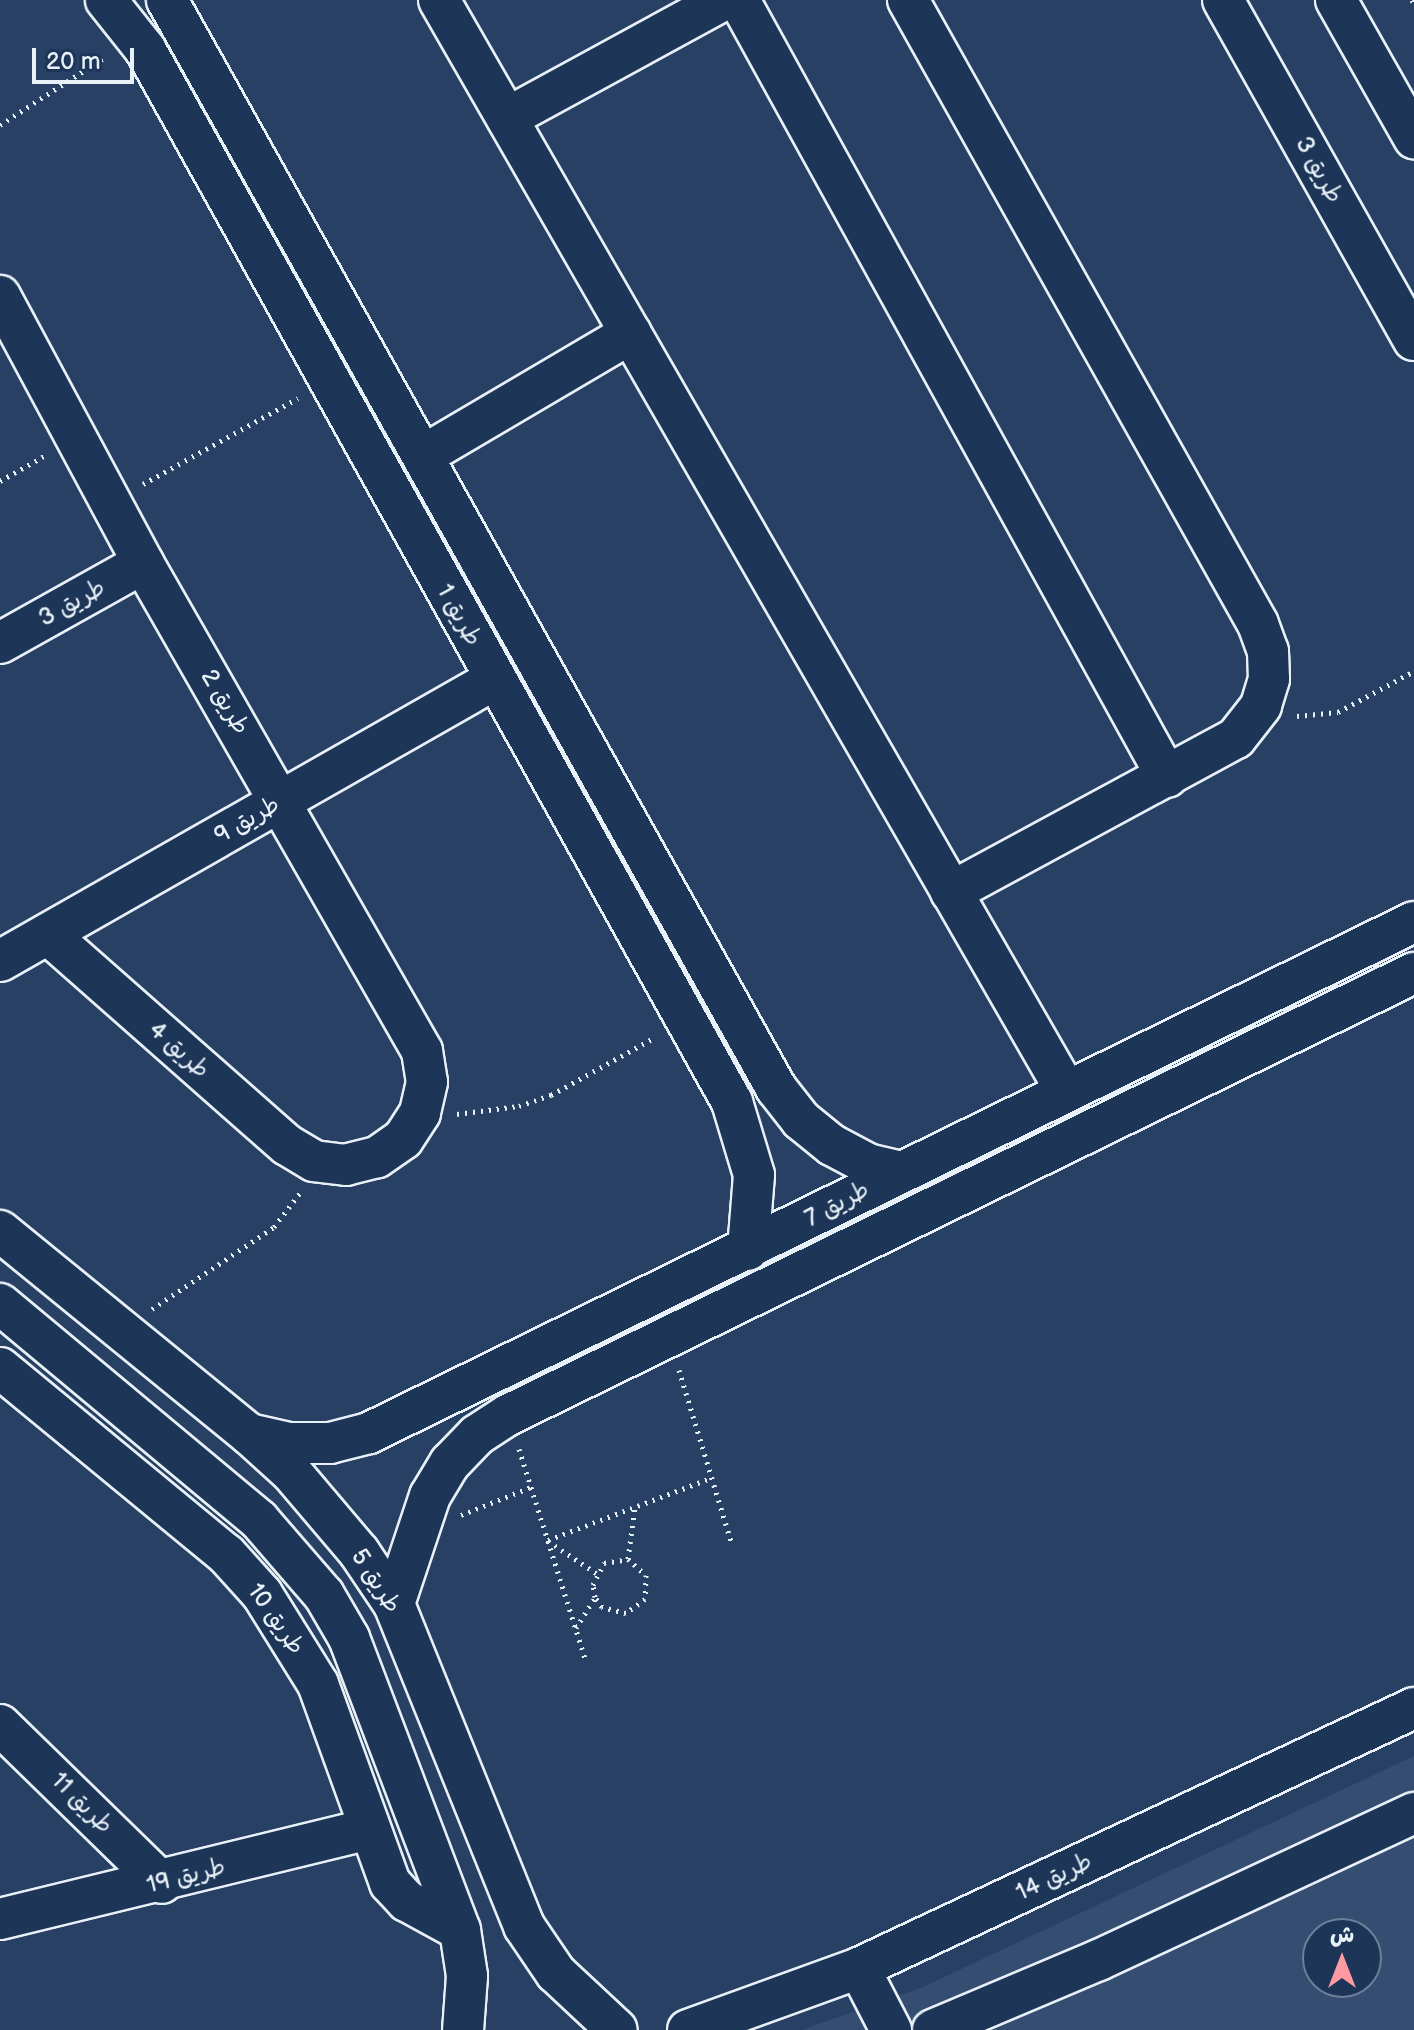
<!DOCTYPE html>
<meta charset="utf-8">
<style>
body{margin:0}
#map{position:relative;width:1414px;height:2030px;overflow:hidden;background:#284063;font-family:"Balsamiq Sans","Playpen Sans Arabic",sans-serif}
div>[style]{position:absolute}
.built>*{inset:0;background:#354d71}
.path>*{height:5px;margin-top:-2.5px;transform-origin:0;background:repeating-linear-gradient(90deg,#e8f1f8 0 2px,transparent 0 8px)}
.roads{filter:drop-shadow(2px 0 #e8f1f8) drop-shadow(-2px 0 #e8f1f8) drop-shadow(0 2px #e8f1f8) drop-shadow(0 -2px #e8f1f8)}
.minor>*{height:40px;margin:-20px;padding:0 20px;transform-origin:20px;border-radius:20px;background:#1d3557}
span{translate:-50% -50%;white-space:nowrap;text-align:center;line-height:1.15;-webkit-text-stroke:8px #1d3557;paint-order:stroke}
.street-label{font-size:24px;color:#e8f1f8}
.north{position:absolute;left:1302px;top:1918px;width:80px;height:80px;box-sizing:border-box;background:#1d3557;border:2px solid #6e8097;border-radius:50%;rotate:0deg;font-size:22px;font-weight:700;line-height:32px;text-align:center;color:#e8f1f8}
.north::after{content:'';display:block;margin:auto;width:28px;height:36px;background:#ff9aa2;clip-path:polygon(50% 0,100% 100%,50% 72%,0 100%)}
.scale{position:absolute;left:32px;top:48px;width:102px;height:36px;box-sizing:border-box;border:4px solid #e8f1f8;border-top:0;padding-left:10px;font-size:24px;line-height:28px;white-space:nowrap;color:#e8f1f8;-webkit-text-stroke:6px #1d3557;paint-order:stroke}
</style>
<div id="map">
<div class="built">
<div style="clip-path:polygon(evenodd,1414px 1756px,1414px 2030px,802px 2030px,923px 1987px,1414px 1756px,1318px 1934px,1366px 1934px,1366px 1982px,1318px 1982px,1318px 1934px)"></div>
</div>
<div class="path">
<div style="left:1412px;top:0;width:4px;rotate:63deg"></div>
<div style="left:0;top:125px;width:125px;rotate:-32.9deg"></div>
<div style="left:0;top:481px;width:51px;rotate:-29.6deg"></div>
<div style="left:143px;top:484px;width:177px;rotate:-29deg"></div>
<div style="left:1297px;top:716px;width:41px;rotate:-5.6deg"></div>
<div style="left:1338px;top:712px;width:86px;rotate:-28.3deg"></div>
<div style="left:457px;top:1114px;width:63px;rotate:-7.4deg"></div>
<div style="left:519px;top:1106px;width:34px;rotate:-19deg"></div>
<div style="left:551px;top:1095px;width:118px;rotate:-29deg"></div>
<div style="left:152px;top:1309px;width:147px;rotate:-33.9deg"></div>
<div style="left:274px;top:1227px;width:43px;rotate:-52.6deg"></div>
<div style="left:679px;top:1370px;width:179px;rotate:73.1deg"></div>
<div style="left:519px;top:1449px;width:219px;rotate:72.5deg"></div>
<div style="left:461px;top:1515px;width:75px;rotate:-21.8deg"></div>
<div style="left:548px;top:1540px;width:174px;rotate:-20.8deg"></div>
<div style="left:548px;top:1541px;width:58px;rotate:33.7deg"></div>
<div style="left:628px;top:1559px;width:52px;rotate:-82.3deg"></div>
<div style="left:576px;top:1628px;width:36px;rotate:-58deg"></div>
<div style="left:595px;top:1597px;width:12px;rotate:-99deg"></div>
<div style="left:593px;top:1585px;width:25px;rotate:-63deg"></div>
<div style="left:604px;top:1563px;width:24px;rotate:-9deg"></div>
<div style="left:628px;top:1559px;width:24px;rotate:42deg"></div>
<div style="left:646px;top:1575px;width:24px;rotate:92deg"></div>
<div style="left:645px;top:1599px;width:24px;rotate:144deg"></div>
<div style="left:626px;top:1613px;width:25px;rotate:-166deg"></div>
<div style="left:602px;top:1607px;width:12px;rotate:-125deg"></div>
</div>
<div class="roads">
<div class="minor">
<div style="left:106px;top:0;width:63px;rotate:51.5deg"></div>
<div style="left:145px;top:49px;width:1206px;rotate:60.86deg"></div>
<div style="left:732px;top:1102px;width:76px;rotate:73.2deg"></div>
<div style="left:754px;top:1175px;width:75px;rotate:94.6deg"></div>
<div style="left:167px;top:0;width:1247px;rotate:60.76deg"></div>
<div style="left:776px;top:1088px;width:41px;rotate:52deg"></div>
<div style="left:801px;top:1120px;width:40px;rotate:39deg"></div>
<div style="left:832px;top:1145px;width:40px;rotate:28deg"></div>
<div style="left:867px;top:1164px;width:32px;rotate:13deg"></div>
<div style="left:439px;top:0;width:1258px;rotate:60.11deg"></div>
<div style="left:739px;top:0;width:887px;rotate:61.15deg"></div>
<div style="left:908px;top:0;width:715px;rotate:60.71deg"></div>
<div style="left:1258px;top:624px;width:29px;rotate:70deg"></div>
<div style="left:1268px;top:651px;width:28px;rotate:88deg"></div>
<div style="left:1269px;top:679px;width:28px;rotate:107deg"></div>
<div style="left:1261px;top:706px;width:41px;rotate:128deg"></div>
<div style="left:1236px;top:738px;width:324px;rotate:151.6deg"></div>
<div style="left:1223px;top:0;width:390px;rotate:60.7deg"></div>
<div style="left:1336px;top:0;width:159px;rotate:60.5deg"></div>
<div style="left:507px;top:118px;width:246px;rotate:-28.6deg"></div>
<div style="left:0;top:296px;width:303px;rotate:61.8deg"></div>
<div style="left:143px;top:563px;width:562px;rotate:60.24deg"></div>
<div style="left:422px;top:1051px;width:31px;rotate:81deg"></div>
<div style="left:427px;top:1082px;width:32px;rotate:103deg"></div>
<div style="left:420px;top:1113px;width:31px;rotate:123deg"></div>
<div style="left:403px;top:1139px;width:32px;rotate:145deg"></div>
<div style="left:377px;top:1157px;width:32px;rotate:166deg"></div>
<div style="left:346px;top:1165px;width:32px;rotate:-173deg"></div>
<div style="left:314px;top:1161px;width:31px;rotate:-149deg"></div>
<div style="left:287px;top:1145px;width:319px;rotate:-138.6deg"></div>
<div style="left:424px;top:455px;width:240px;rotate:-30.5deg"></div>
<div style="left:0;top:643px;width:164px;rotate:-29.2deg"></div>
<div style="left:0;top:961px;width:570px;rotate:-29.67deg"></div>
<div style="left:0;top:1231px;width:321px;rotate:39.2deg"></div>
<div style="left:249px;top:1434px;width:58px;rotate:42.2deg"></div>
<div style="left:292px;top:1473px;width:104px;rotate:49.7deg"></div>
<div style="left:359px;top:1552px;width:63px;rotate:56.1deg"></div>
<div style="left:394px;top:1604px;width:347px;rotate:68deg"></div>
<div style="left:524px;top:1926px;width:57px;rotate:55.8deg"></div>
<div style="left:556px;top:1973px;width:83px;rotate:43.1deg"></div>
<div style="left:0;top:1304px;width:337px;rotate:39.8deg"></div>
<div style="left:259px;top:1520px;width:99px;rotate:49.1deg"></div>
<div style="left:324px;top:1595px;width:50px;rotate:59.8deg"></div>
<div style="left:349px;top:1638px;width:312px;rotate:69.2deg"></div>
<div style="left:460px;top:1930px;width:47px;rotate:81.3deg"></div>
<div style="left:467px;top:1976px;width:54px;rotate:94.2deg"></div>
<div style="left:0;top:1368px;width:293px;rotate:39.5deg"></div>
<div style="left:226px;top:1554px;width:54px;rotate:48deg"></div>
<div style="left:262px;top:1594px;width:106px;rotate:58.1deg"></div>
<div style="left:318px;top:1684px;width:212px;rotate:70.1deg"></div>
<div style="left:390px;top:1883px;width:25px;rotate:47deg"></div>
<div style="left:407px;top:1901px;width:60px;rotate:28.7deg"></div>
<div style="left:249px;top:1434px;width:41px;rotate:12.7deg"></div>
<div style="left:289px;top:1443px;width:41px"></div>
<div style="left:330px;top:1443px;width:40px;rotate:-14.4deg"></div>
<div style="left:369px;top:1433px;width:1163px;rotate:-26.06deg"></div>
<div style="left:394px;top:1604px;width:114px;rotate:-71.6deg"></div>
<div style="left:430px;top:1496px;width:39px;rotate:-59deg"></div>
<div style="left:450px;top:1463px;width:39px;rotate:-46deg"></div>
<div style="left:477px;top:1435px;width:37px;rotate:-33deg"></div>
<div style="left:508px;top:1415px;width:1008px;rotate:-26.01deg"></div>
<div style="left:0;top:1725px;width:226px;rotate:44.3deg"></div>
<div style="left:0;top:1919px;width:381px;rotate:-13.7deg"></div>
<div style="left:859px;top:1968px;width:70px;rotate:62.7deg"></div>
<div style="left:688px;top:2030px;width:182px;rotate:-19.9deg"></div>
<div style="left:859px;top:1968px;width:613px;rotate:-25.1deg"></div>
<div style="left:933px;top:2030px;width:180px;rotate:-22.9deg"></div>
<div style="left:1099px;top:1960px;width:348px;rotate:-25deg"></div>
</div>
</div>
<div class="street-label">
<span style="left:1319px;top:170px;rotate:61deg">طريق 3</span>
<span style="left:72px;top:603px;rotate:-29deg">طريق 3</span>
<span style="left:459px;top:615px;rotate:61deg">طريق 1</span>
<span style="left:225px;top:702px;rotate:59deg">طريق 2</span>
<span style="left:247px;top:820px;rotate:-30deg">طريق 9</span>
<span style="left:179px;top:1050px;rotate:42deg">طريق 4</span>
<span style="left:837px;top:1204px;rotate:-28deg">طريق 7</span>
<span style="left:376px;top:1581px;rotate:57deg">طريق 5</span>
<span style="left:276px;top:1619px;rotate:55deg">طريق 10</span>
<span style="left:82px;top:1803px;rotate:45deg">طريق 11</span>
<span style="left:186px;top:1876px;rotate:-14deg">طريق 19</span>
<span style="left:1054px;top:1877px;rotate:-25deg">طريق 14</span>
</div>
<div class="north">ش</div>
<div class="scale">20 m</div>
</div>
